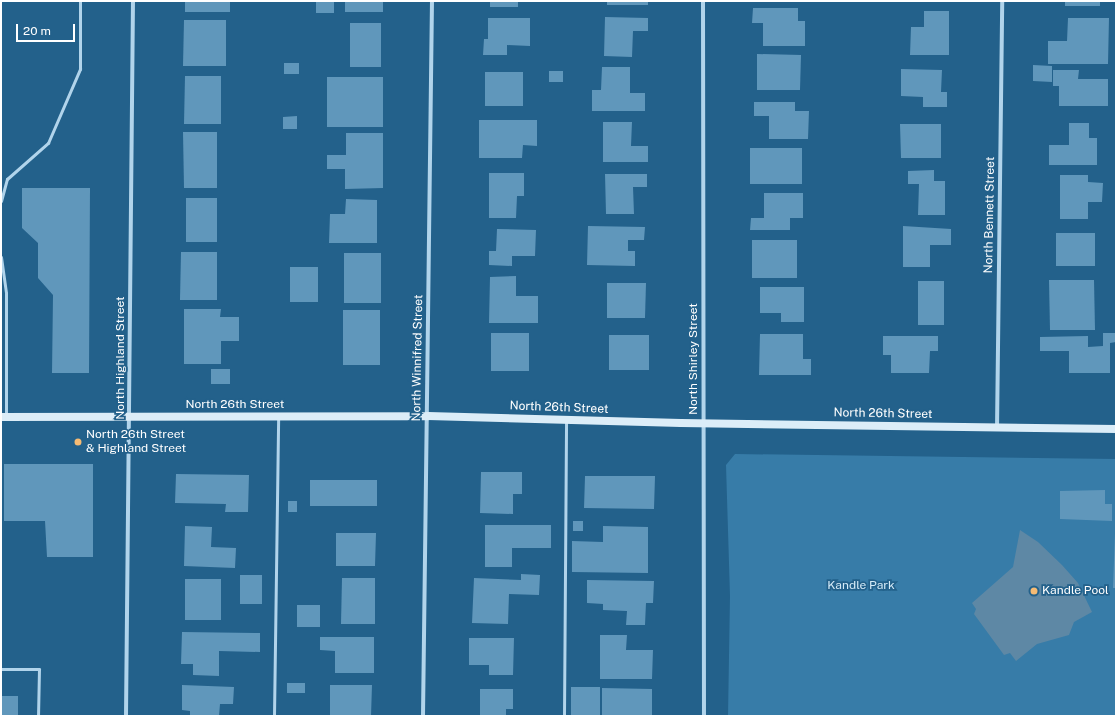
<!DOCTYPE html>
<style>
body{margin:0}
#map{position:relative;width:1117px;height:717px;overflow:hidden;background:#23618b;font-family:"Public Sans",sans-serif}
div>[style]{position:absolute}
.green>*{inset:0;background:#377ca8}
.water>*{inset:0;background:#5e88a5}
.building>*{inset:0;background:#6097bb}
.lane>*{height:3px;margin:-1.5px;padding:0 1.5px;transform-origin:1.5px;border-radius:1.5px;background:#b1d4eb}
.street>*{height:4px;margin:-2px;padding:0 2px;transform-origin:2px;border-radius:2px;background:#b1d4eb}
.secondary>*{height:8px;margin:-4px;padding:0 4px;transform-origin:4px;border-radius:4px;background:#dcedf8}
.dots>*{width:11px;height:11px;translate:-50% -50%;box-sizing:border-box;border:2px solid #23618b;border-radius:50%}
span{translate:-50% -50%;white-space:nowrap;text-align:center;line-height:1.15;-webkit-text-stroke:3.5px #23618b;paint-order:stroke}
.street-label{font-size:12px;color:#fff}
.poi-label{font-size:12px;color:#fff}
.left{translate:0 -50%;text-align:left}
.park-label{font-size:12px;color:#d5ebf8}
.frame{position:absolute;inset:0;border:2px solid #fff;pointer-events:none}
.scale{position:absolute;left:16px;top:24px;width:59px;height:18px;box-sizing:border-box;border:2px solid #fff;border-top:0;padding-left:5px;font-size:12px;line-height:14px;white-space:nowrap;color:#fff;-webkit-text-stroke:3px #23618b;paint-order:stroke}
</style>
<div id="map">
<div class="green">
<div style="clip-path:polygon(735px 454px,1116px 459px,1116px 716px,728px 716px,730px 596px,726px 465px)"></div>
</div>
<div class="water">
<div style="clip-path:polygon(1020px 530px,1038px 542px,1062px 565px,1078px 583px,1092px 612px,1074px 622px,1069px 635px,1037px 644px,1016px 661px,1010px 653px,1004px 655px,974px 614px,976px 609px,972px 603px,1013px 567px)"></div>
</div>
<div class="building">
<div style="clip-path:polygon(185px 1px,230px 1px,230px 12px,185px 12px)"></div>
<div style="clip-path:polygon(316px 1px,334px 1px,334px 13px,316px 13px)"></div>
<div style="clip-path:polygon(345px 1px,383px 1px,383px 12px,345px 12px)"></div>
<div style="clip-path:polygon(490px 1px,518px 1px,518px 7px,490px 7px)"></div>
<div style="clip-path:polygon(607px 1px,648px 1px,648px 5px,607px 5px)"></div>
<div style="clip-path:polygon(1065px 1px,1100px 1px,1100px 6px,1065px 6px)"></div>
<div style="clip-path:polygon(753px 8px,798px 8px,798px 21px,805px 21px,805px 46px,763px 46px,763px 23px,752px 23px)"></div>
<div style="clip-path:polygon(924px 11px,949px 11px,949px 55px,910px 55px,911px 27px,924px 27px)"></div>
<div style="clip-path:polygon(605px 17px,648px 18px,648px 31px,633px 31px,632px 57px,604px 56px)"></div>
<div style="clip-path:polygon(488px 18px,530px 18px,530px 46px,507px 45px,507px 55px,483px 55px,484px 39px,488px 39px)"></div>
<div style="clip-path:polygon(1068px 18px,1109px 18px,1108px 64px,1048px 64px,1048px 41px,1067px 41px)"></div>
<div style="clip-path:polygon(184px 20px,226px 20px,226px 66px,183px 66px)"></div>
<div style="clip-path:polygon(350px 23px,381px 23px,381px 67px,350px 67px)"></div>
<div style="clip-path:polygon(757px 54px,801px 55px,800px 90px,757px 90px)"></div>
<div style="clip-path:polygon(284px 63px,299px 63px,299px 74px,284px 74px)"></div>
<div style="clip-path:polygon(1033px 65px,1052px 66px,1052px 82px,1033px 81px)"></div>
<div style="clip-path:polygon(602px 67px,630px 67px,630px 93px,645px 93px,645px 111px,592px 111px,592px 90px,601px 90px)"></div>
<div style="clip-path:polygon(901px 69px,942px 70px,941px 92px,947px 92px,947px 107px,923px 107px,923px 97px,901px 96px)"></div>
<div style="clip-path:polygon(1053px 70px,1079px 70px,1078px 79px,1108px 79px,1108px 106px,1059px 106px,1059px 86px,1053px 86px)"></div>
<div style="clip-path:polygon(549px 71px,563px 71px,563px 82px,549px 82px)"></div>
<div style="clip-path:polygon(485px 72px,523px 72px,523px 106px,485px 106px)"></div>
<div style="clip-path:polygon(185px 76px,221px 76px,221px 124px,184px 124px)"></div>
<div style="clip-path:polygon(327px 77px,383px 77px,383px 127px,327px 127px)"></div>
<div style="clip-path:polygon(754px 102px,795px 102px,795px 111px,809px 111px,808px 139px,769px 139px,769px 116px,754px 116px)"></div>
<div style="clip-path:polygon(297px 116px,297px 129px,283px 129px,283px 117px)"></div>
<div style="clip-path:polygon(479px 120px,537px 120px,537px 146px,523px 145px,522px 158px,479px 158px)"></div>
<div style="clip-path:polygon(603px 122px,632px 122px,631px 146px,648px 146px,648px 162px,603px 162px)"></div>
<div style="clip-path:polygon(1069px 123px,1089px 123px,1089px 138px,1097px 138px,1097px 165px,1049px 165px,1049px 145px,1069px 145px)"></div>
<div style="clip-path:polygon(900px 124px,941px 124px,941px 158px,901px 158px)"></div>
<div style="clip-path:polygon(183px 132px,217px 132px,217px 188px,184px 188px)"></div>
<div style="clip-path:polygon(346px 133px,383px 133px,383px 188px,345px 189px,345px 169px,327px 169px,327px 155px,346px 155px)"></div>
<div style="clip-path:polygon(750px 148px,802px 148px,802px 184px,750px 184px)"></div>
<div style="clip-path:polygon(934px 170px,934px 181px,945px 181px,945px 215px,918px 215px,919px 184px,908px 184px,908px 171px)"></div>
<div style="clip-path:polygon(489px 173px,524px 173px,524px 196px,517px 196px,516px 218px,489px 218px)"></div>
<div style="clip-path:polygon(605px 174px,647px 174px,647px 187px,633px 187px,634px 214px,606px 214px)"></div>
<div style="clip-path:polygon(1060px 175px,1088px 175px,1088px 182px,1103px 183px,1102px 202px,1088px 202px,1088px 219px,1060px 219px)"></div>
<div style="clip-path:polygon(22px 188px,90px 188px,89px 373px,52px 373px,53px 295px,38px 278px,38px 243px,22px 228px)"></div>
<div style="clip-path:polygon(764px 193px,803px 193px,803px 218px,790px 218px,790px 230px,750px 230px,751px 218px,764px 218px)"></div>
<div style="clip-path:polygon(186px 198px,217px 198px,217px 242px,186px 242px)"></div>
<div style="clip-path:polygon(346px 199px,377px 200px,377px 243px,329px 243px,330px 214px,345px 214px)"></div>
<div style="clip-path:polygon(588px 226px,645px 227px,644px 240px,628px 240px,628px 251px,635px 251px,635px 266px,587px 265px)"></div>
<div style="clip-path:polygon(903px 226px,951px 229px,951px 245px,930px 245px,930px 267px,903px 267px)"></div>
<div style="clip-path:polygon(497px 229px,536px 230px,535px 256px,512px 256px,512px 266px,489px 265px,489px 251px,496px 251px)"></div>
<div style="clip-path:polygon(1056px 233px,1095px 233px,1095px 266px,1056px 266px)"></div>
<div style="clip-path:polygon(752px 240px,797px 240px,797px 278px,752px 278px)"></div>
<div style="clip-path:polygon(181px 252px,217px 252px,217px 300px,180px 300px)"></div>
<div style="clip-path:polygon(344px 253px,381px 253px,381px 303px,344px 303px)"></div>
<div style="clip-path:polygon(290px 267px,318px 267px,318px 302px,290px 302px)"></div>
<div style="clip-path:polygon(516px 276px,516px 296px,538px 296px,538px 323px,489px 323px,490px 277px)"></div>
<div style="clip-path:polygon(1049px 280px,1094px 280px,1095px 330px,1050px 330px)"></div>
<div style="clip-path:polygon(918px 281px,944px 281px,944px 325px,918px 325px)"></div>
<div style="clip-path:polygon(607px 283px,646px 283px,645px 318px,607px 318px)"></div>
<div style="clip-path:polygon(760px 287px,804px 287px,804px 322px,781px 322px,781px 313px,760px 313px)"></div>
<div style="clip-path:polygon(184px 309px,221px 309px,220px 317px,239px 317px,239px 341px,221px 341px,221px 364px,184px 364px)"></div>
<div style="clip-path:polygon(343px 310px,380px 310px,380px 365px,343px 365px)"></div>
<div style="clip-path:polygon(491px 333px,529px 333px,529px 371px,491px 371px)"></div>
<div style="clip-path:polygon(1103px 333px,1116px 333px,1116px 342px,1110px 343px,1110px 373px,1069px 373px,1069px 351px,1040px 351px,1040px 337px,1088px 336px,1088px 347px,1103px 346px)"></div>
<div style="clip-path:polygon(760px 334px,803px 334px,803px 359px,811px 359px,811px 375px,759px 375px)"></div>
<div style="clip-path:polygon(609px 335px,649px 335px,649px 370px,609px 370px)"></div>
<div style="clip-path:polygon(883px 336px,938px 336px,938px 351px,930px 351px,929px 373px,891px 373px,891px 355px,883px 355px)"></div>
<div style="clip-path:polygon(211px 369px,230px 369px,230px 384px,211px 384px)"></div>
<div style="clip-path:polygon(4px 464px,93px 464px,93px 557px,47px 557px,45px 521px,4px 521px)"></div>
<div style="clip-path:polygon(481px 472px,522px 472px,522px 494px,513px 494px,513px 514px,480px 513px)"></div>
<div style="clip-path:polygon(176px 474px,249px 475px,248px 512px,225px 512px,226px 504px,175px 503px)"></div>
<div style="clip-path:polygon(585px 476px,655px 476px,654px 509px,584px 508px)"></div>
<div style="clip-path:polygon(310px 480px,377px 480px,377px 506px,310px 506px)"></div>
<div style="clip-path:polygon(1105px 490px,1105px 504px,1112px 504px,1112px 521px,1060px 519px,1060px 491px)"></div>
<div style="clip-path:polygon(288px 501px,297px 501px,297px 512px,288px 512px)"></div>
<div style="clip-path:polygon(573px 521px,583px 521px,583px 531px,573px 531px)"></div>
<div style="clip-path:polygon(485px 525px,551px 525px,551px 548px,512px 548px,512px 567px,485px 567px)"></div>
<div style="clip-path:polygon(185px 526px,212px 527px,211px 547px,236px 548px,235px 568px,184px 566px)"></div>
<div style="clip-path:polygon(603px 526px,648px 527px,648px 573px,572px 572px,572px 541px,603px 542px)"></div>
<div style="clip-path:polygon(336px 533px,376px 533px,375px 566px,336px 566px)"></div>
<div style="clip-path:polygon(1115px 534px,1116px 534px,1116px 588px,1113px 588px)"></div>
<div style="clip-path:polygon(521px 574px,540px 575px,539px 595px,509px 594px,508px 624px,472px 623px,474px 578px,521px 580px)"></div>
<div style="clip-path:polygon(240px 575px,262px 575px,262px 604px,240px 604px)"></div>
<div style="clip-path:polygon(342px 578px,375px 578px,375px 624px,341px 624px)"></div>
<div style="clip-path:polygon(185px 579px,221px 579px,221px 620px,185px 620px)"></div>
<div style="clip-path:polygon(587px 580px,654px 581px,653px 603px,646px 603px,645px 625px,626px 625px,627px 611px,603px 610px,603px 604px,587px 603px)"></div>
<div style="clip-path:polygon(297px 605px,320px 605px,320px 627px,297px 627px)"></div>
<div style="clip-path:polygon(182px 632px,260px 633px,260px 652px,219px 651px,219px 676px,193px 675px,193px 664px,181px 664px)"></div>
<div style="clip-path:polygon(600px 635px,627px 635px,626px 650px,653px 650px,652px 679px,600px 679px)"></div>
<div style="clip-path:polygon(320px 637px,374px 637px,374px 673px,335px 673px,335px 651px,320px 650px)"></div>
<div style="clip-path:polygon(469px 638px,514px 638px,513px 675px,489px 675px,489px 665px,469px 665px)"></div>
<div style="clip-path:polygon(287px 683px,305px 683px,305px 693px,287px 693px)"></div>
<div style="clip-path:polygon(182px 685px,234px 687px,233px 704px,220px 704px,219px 716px,190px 716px,190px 711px,182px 710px)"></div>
<div style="clip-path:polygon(330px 685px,372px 685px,371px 716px,330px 716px)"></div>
<div style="clip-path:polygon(571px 687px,600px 687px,600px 716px,571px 716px)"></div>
<div style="clip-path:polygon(602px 688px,652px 689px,652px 716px,602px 715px)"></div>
<div style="clip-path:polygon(480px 689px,513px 689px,513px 709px,506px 709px,506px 716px,480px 716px)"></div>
<div style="clip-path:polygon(1px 696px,18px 696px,18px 716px,1px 716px)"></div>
</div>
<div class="lane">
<div style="left:1px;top:201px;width:23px;rotate:-75deg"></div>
<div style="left:7px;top:179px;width:55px;rotate:-41.3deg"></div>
<div style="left:48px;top:143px;width:81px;rotate:-66.6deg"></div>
<div style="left:80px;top:69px;width:68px;rotate:-90deg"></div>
<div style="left:1px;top:257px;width:36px;rotate:82deg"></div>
<div style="left:6px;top:293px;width:122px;rotate:90deg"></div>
<div style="left:1px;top:669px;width:38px"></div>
<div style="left:39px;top:669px;width:47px;rotate:91.2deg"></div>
<div style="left:274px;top:716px;width:299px;rotate:-89.2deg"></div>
<div style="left:564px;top:716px;width:295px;rotate:-89.6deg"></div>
</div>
<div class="street">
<div style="left:703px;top:1px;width:715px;rotate:89.92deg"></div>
<div style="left:997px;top:429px;width:428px;rotate:-89.3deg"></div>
<div style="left:126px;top:716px;width:715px;rotate:-89.44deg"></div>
<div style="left:423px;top:716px;width:715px;rotate:-89.28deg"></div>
</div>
<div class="secondary">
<div style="left:1px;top:417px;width:427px;rotate:-0.1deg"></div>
<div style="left:428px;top:416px;width:253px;rotate:1.6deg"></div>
<div style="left:681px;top:423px;width:435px;rotate:0.8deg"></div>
</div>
<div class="dots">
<div style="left:78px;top:442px;background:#f6bb74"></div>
<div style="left:1034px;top:591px;background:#f6bb74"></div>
</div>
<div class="street-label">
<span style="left:990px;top:215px;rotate:-89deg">North Bennett Street</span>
<span style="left:121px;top:358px;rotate:-90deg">North Highland Street</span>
<span style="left:418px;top:358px;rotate:-89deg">North Winnifred Street</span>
<span style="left:694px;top:359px;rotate:-90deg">North Shirley Street</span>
<span style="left:235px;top:405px">North 26th Street</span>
<span style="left:559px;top:408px;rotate:2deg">North 26th Street</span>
<span style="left:883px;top:414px;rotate:1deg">North 26th Street</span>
</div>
<div class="poi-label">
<span class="left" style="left:86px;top:442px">North 26th Street<br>&amp; Highland Street</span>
<span class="left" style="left:1042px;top:591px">Kandle Pool</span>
</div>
<div class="park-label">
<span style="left:861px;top:586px">Kandle Park</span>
</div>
<div class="frame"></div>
<div class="scale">20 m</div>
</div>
